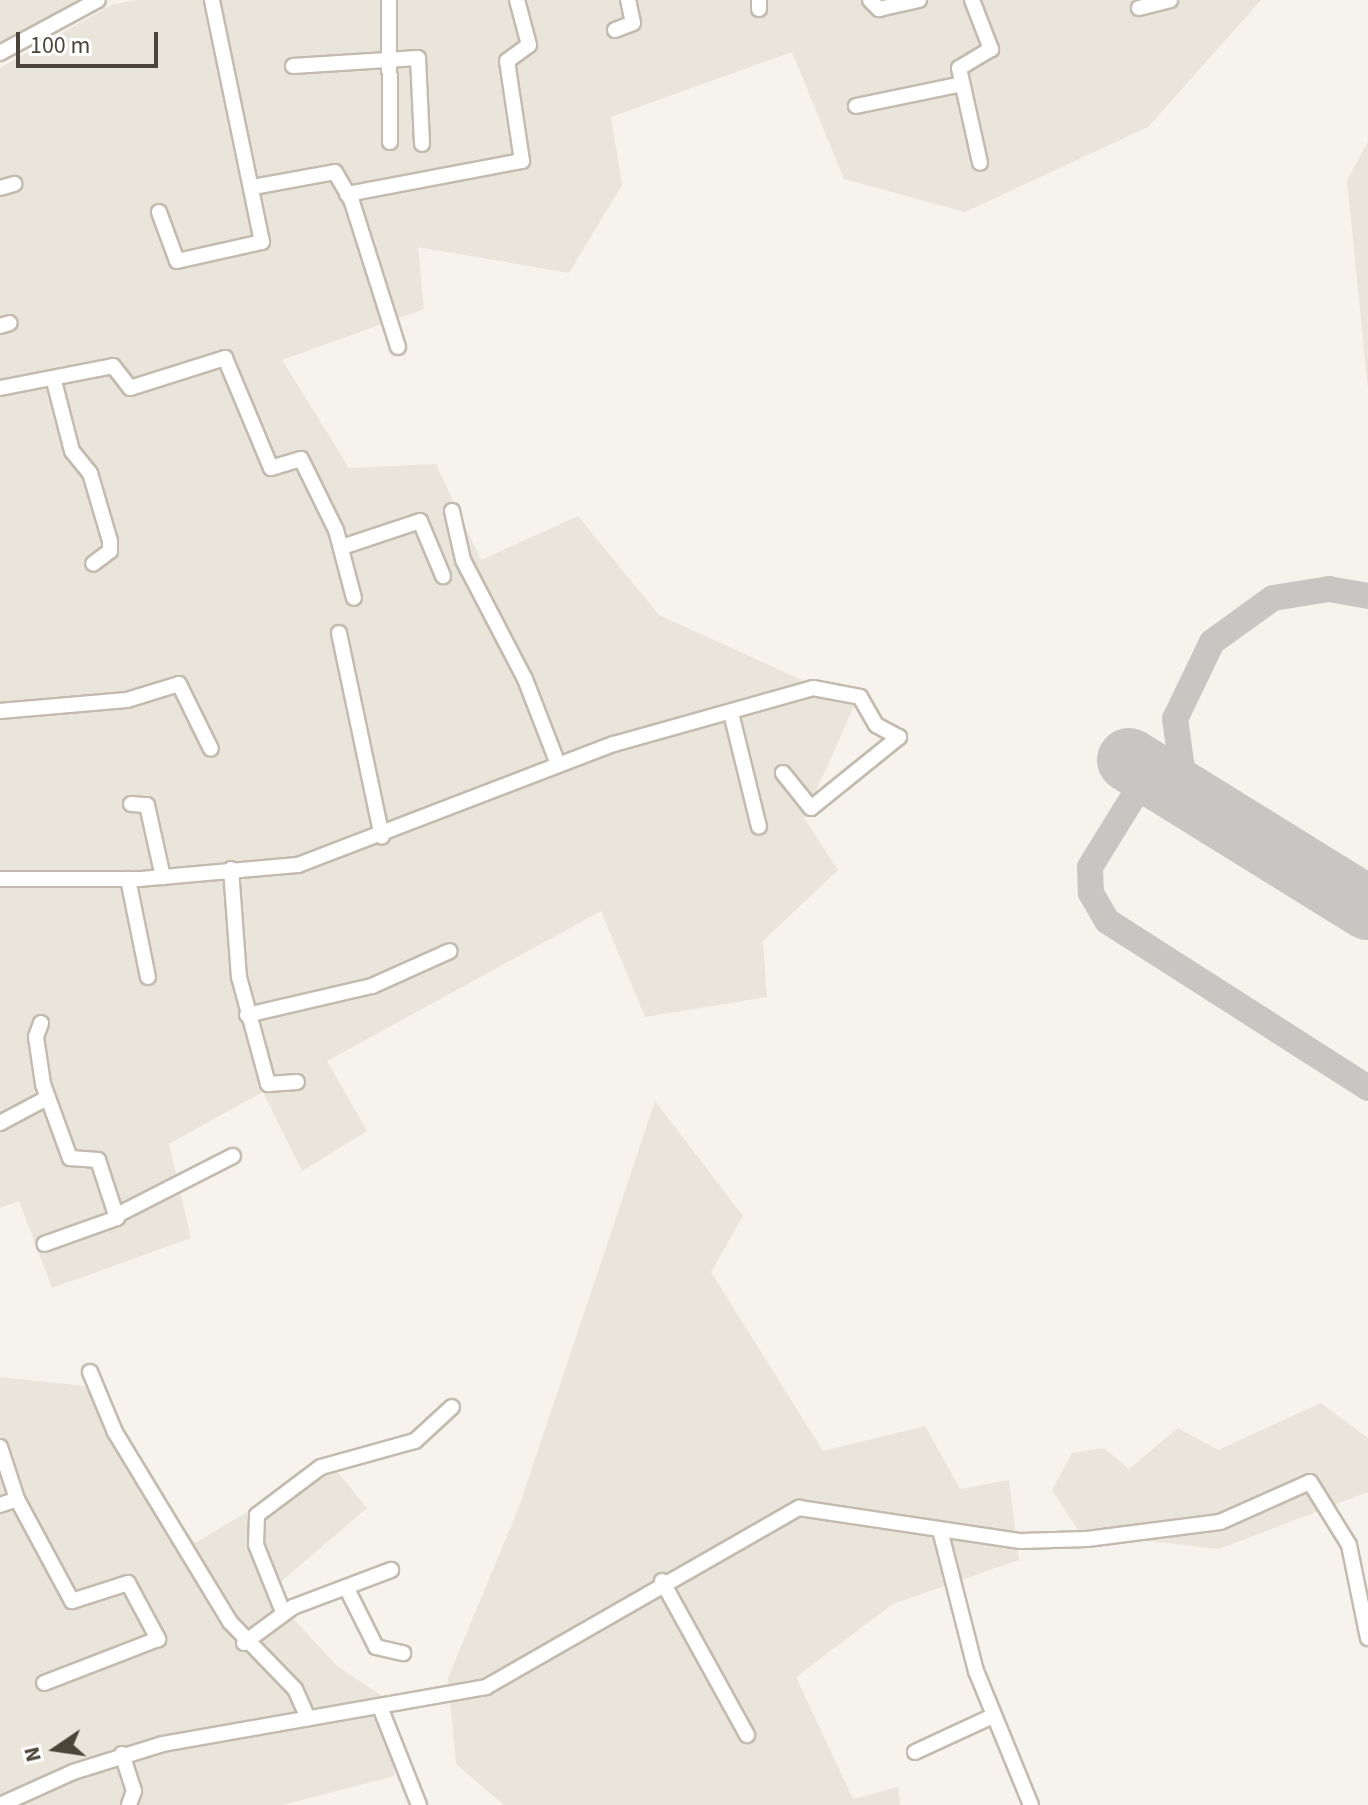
<!DOCTYPE html>
<style>
body{margin:0}
#map{position:relative;width:1368px;height:1805px;overflow:hidden;background:#f6f3ec;font-family:"Source Sans 3",sans-serif}
div>[style]{position:absolute}
.residential>*{inset:0;background:#eae5da}
.taxiway>*{height:26px;margin:-13px;padding:0 13px;transform-origin:13px;border-radius:13px;background:#c8c6c3}
.runway>*{height:64px;margin:-32px;padding:0 32px;transform-origin:32px;border-radius:32px;background:#c8c6c3}
.roads{filter:drop-shadow(2px 0 #c2bbae) drop-shadow(-2px 0 #c2bbae) drop-shadow(0 2px #c2bbae) drop-shadow(0 -2px #c2bbae)}
.minor>*{height:14px;margin:-7px;padding:0 7px;transform-origin:7px;border-radius:7px;background:#fff}
span{translate:-50% -50%;white-space:nowrap;text-align:center;line-height:1.15;-webkit-text-stroke:6px #fff;paint-order:stroke}
.north{position:absolute;left:16px;top:1709px;width:80px;height:80px;-webkit-text-stroke:6px #fff;paint-order:stroke;rotate:257deg;font-size:22px;font-weight:700;line-height:32px;text-align:center;color:#4b4439}
.north::after{content:'';display:block;margin:auto;width:28px;height:36px;background:#4b4439;clip-path:polygon(50% 0,100% 100%,50% 72%,0 100%)}
.scale{position:absolute;left:16px;top:32px;width:142px;height:36px;box-sizing:border-box;border:4px solid #4b4439;border-top:0;padding-left:10px;font-size:24px;line-height:28px;white-space:nowrap;color:#4b4439;-webkit-text-stroke:6px #fff;paint-order:stroke}
</style>
<div id="map">
<div class="residential">
<div style="clip-path:polygon(0 0,95px 0,0 52px)"></div>
<div style="clip-path:polygon(138px 0,1261px 0,1148px 127px,965px 212px,844px 179px,792px 52px,611px 117px,622px 185px,569px 273px,418px 247px,424px 309px,282px 360px,349px 468px,436px 464px,481px 560px,578px 516px,659px 615px,855px 704px,804px 818px,838px 870px,763px 941px,767px 997px,645px 1017px,601px 911px,327px 1061px,367px 1131px,302px 1171px,263px 1092px,169px 1144px,191px 1238px,52px 1288px,19px 1201px,0 1208px,0 68px,113px 4px)"></div>
<div style="clip-path:polygon(1368px 141px,1368px 389px,1347px 181px)"></div>
<div style="clip-path:polygon(655px 1101px,743px 1216px,711px 1272px,823px 1451px,925px 1426px,960px 1489px,1009px 1480px,1019px 1560px,893px 1604px,796px 1677px,853px 1799px,898px 1787px,900px 1805px,504px 1805px,456px 1764px,448px 1678px,519px 1507px)"></div>
<div style="clip-path:polygon(0 1377px,84px 1386px,195px 1543px,330px 1463px,367px 1508px,269px 1592px,337px 1666px,384px 1697px,395px 1776px,282px 1805px,0 1805px)"></div>
<div style="clip-path:polygon(1321px 1403px,1368px 1438px,1368px 1492px,1219px 1549px,1080px 1533px,1052px 1490px,1072px 1453px,1104px 1448px,1129px 1469px,1178px 1428px,1218px 1450px)"></div>
</div>
<div class="taxiway">
<div style="left:1148px;top:773px;width:110px;rotate:121.7deg"></div>
<div style="left:1090px;top:867px;width:26px;rotate:88deg"></div>
<div style="left:1091px;top:893px;width:32px;rotate:60deg"></div>
<div style="left:1107px;top:921px;width:310px;rotate:32.6deg"></div>
<div style="left:1198px;top:804px;width:26px;rotate:-122deg"></div>
<div style="left:1184px;top:782px;width:64px;rotate:-98.1deg"></div>
<div style="left:1175px;top:719px;width:85px;rotate:-64.3deg"></div>
<div style="left:1212px;top:642px;width:75px;rotate:-35.8deg"></div>
<div style="left:1273px;top:598px;width:57px;rotate:-9.1deg"></div>
<div style="left:1329px;top:589px;width:40px;rotate:10deg"></div>
</div>
<div class="runway">
<div style="left:1129px;top:760px;width:281px;rotate:31.8deg"></div>
</div>
<div class="roads">
<div class="minor">
<div style="left:389px;top:0;width:142px;rotate:89.6deg"></div>
<div style="left:759px;top:0;width:9px;rotate:90deg"></div>
<div style="left:870px;top:0;width:13px;rotate:45deg"></div>
<div style="left:879px;top:9px;width:41px;rotate:-12.7deg"></div>
<div style="left:972px;top:0;width:53px;rotate:68.8deg"></div>
<div style="left:991px;top:49px;width:37px;rotate:149deg"></div>
<div style="left:959px;top:68px;width:97px;rotate:77.5deg"></div>
<div style="left:1139px;top:8px;width:32px;rotate:-14deg"></div>
<div style="left:615px;top:30px;width:19px;rotate:-21deg"></div>
<div style="left:633px;top:23px;width:24px;rotate:-102deg"></div>
<div style="left:0;top:53px;width:111px;rotate:-28.4deg"></div>
<div style="left:293px;top:66px;width:125px;rotate:-3.7deg"></div>
<div style="left:418px;top:58px;width:86px;rotate:87.3deg"></div>
<div style="left:856px;top:106px;width:108px;rotate:-11.7deg"></div>
<div style="left:253px;top:187px;width:83px;rotate:-10.4deg"></div>
<div style="left:335px;top:172px;width:34px;rotate:60deg"></div>
<div style="left:352px;top:202px;width:152px;rotate:72.4deg"></div>
<div style="left:0;top:188px;width:15px;rotate:-16deg"></div>
<div style="left:347px;top:194px;width:178px;rotate:-10.7deg"></div>
<div style="left:522px;top:161px;width:101px;rotate:-98.5deg"></div>
<div style="left:507px;top:61px;width:27px;rotate:-36deg"></div>
<div style="left:529px;top:45px;width:47px;rotate:-104.9deg"></div>
<div style="left:159px;top:212px;width:52px;rotate:69.8deg"></div>
<div style="left:177px;top:261px;width:87px;rotate:-12.6deg"></div>
<div style="left:262px;top:242px;width:247px;rotate:-101.7deg"></div>
<div style="left:0;top:326px;width:10px;rotate:-17deg"></div>
<div style="left:54px;top:381px;width:72px;rotate:75.6deg"></div>
<div style="left:72px;top:451px;width:28px;rotate:51deg"></div>
<div style="left:90px;top:473px;width:71px;rotate:73.6deg"></div>
<div style="left:110px;top:541px;width:10px;rotate:90deg"></div>
<div style="left:110px;top:551px;width:21px;rotate:143deg"></div>
<div style="left:0;top:388px;width:115px;rotate:-11deg"></div>
<div style="left:113px;top:366px;width:28px;rotate:52deg"></div>
<div style="left:130px;top:388px;width:100px;rotate:-17.5deg"></div>
<div style="left:225px;top:358px;width:119px;rotate:67.3deg"></div>
<div style="left:271px;top:468px;width:31px;rotate:-17deg"></div>
<div style="left:301px;top:459px;width:79px;rotate:63.8deg"></div>
<div style="left:336px;top:530px;width:70px;rotate:75.2deg"></div>
<div style="left:452px;top:511px;width:50px;rotate:77.3deg"></div>
<div style="left:463px;top:560px;width:134px;rotate:62.5deg"></div>
<div style="left:525px;top:679px;width:91px;rotate:68.8deg"></div>
<div style="left:342px;top:547px;width:82px;rotate:-18.4deg"></div>
<div style="left:420px;top:521px;width:60px;rotate:67.3deg"></div>
<div style="left:339px;top:633px;width:208px;rotate:78.1deg"></div>
<div style="left:0;top:711px;width:127px;rotate:-5deg"></div>
<div style="left:127px;top:700px;width:54px;rotate:-17.1deg"></div>
<div style="left:179px;top:684px;width:72px;rotate:63.8deg"></div>
<div style="left:731px;top:713px;width:117px;rotate:76.2deg"></div>
<div style="left:131px;top:804px;width:16px;rotate:4deg"></div>
<div style="left:147px;top:805px;width:74px;rotate:77.5deg"></div>
<div style="left:231px;top:869px;width:108px;rotate:85.8deg"></div>
<div style="left:239px;top:977px;width:111px;rotate:74.8deg"></div>
<div style="left:268px;top:1084px;width:29px;rotate:-4deg"></div>
<div style="left:0;top:879px;width:140px"></div>
<div style="left:140px;top:879px;width:159px;rotate:-5.1deg"></div>
<div style="left:298px;top:865px;width:338px;rotate:-21deg"></div>
<div style="left:614px;top:744px;width:207px;rotate:-15.7deg"></div>
<div style="left:813px;top:688px;width:48px;rotate:10.8deg"></div>
<div style="left:860px;top:697px;width:32px;rotate:60deg"></div>
<div style="left:876px;top:725px;width:26px;rotate:28deg"></div>
<div style="left:899px;top:737px;width:113px;rotate:141.1deg"></div>
<div style="left:811px;top:808px;width:45px;rotate:-128.7deg"></div>
<div style="left:128px;top:879px;width:100px;rotate:78.5deg"></div>
<div style="left:247px;top:1015px;width:128px;rotate:-13.1deg"></div>
<div style="left:372px;top:986px;width:85px;rotate:-24.2deg"></div>
<div style="left:41px;top:1023px;width:15px;rotate:110deg"></div>
<div style="left:36px;top:1037px;width:48px;rotate:81.5deg"></div>
<div style="left:43px;top:1084px;width:79px;rotate:70deg"></div>
<div style="left:70px;top:1158px;width:28px;rotate:4deg"></div>
<div style="left:98px;top:1160px;width:61px;rotate:71.9deg"></div>
<div style="left:117px;top:1218px;width:77px;rotate:160.4deg"></div>
<div style="left:0;top:1123px;width:53px;rotate:-28deg"></div>
<div style="left:117px;top:1215px;width:130px;rotate:-27deg"></div>
<div style="left:90px;top:1372px;width:65px;rotate:67.4deg"></div>
<div style="left:115px;top:1432px;width:222px;rotate:58.8deg"></div>
<div style="left:230px;top:1622px;width:93px;rotate:45.9deg"></div>
<div style="left:295px;top:1689px;width:32px;rotate:66deg"></div>
<div style="left:0;top:1447px;width:55px;rotate:71.9deg"></div>
<div style="left:0;top:1505px;width:18px;rotate:-19deg"></div>
<div style="left:17px;top:1499px;width:116px;rotate:61.7deg"></div>
<div style="left:72px;top:1601px;width:59px;rotate:-17.8deg"></div>
<div style="left:128px;top:1583px;width:64px;rotate:61.8deg"></div>
<div style="left:158px;top:1639px;width:122px;rotate:158.9deg"></div>
<div style="left:940px;top:1530px;width:146px;rotate:75.7deg"></div>
<div style="left:976px;top:1671px;width:145px;rotate:67.7deg"></div>
<div style="left:662px;top:1581px;width:176px;rotate:61.1deg"></div>
<div style="left:346px;top:1587px;width:67px;rotate:63.4deg"></div>
<div style="left:376px;top:1647px;width:28px;rotate:13deg"></div>
<div style="left:283px;top:1612px;width:72px;rotate:-111.9deg"></div>
<div style="left:256px;top:1545px;width:30px;rotate:-88deg"></div>
<div style="left:257px;top:1515px;width:80px;rotate:-36.9deg"></div>
<div style="left:321px;top:1467px;width:98px;rotate:-15.5deg"></div>
<div style="left:415px;top:1441px;width:50px;rotate:-42.6deg"></div>
<div style="left:244px;top:1643px;width:61px;rotate:-36.3deg"></div>
<div style="left:293px;top:1607px;width:105px;rotate:-20.7deg"></div>
<div style="left:380px;top:1707px;width:105px;rotate:68.3deg"></div>
<div style="left:915px;top:1752px;width:86px;rotate:-24.8deg"></div>
<div style="left:122px;top:1754px;width:39px;rotate:72deg"></div>
<div style="left:134px;top:1791px;width:15px;rotate:110deg"></div>
<div style="left:0;top:1805px;width:80px;rotate:-24.3deg"></div>
<div style="left:73px;top:1772px;width:94px;rotate:-17.3deg"></div>
<div style="left:163px;top:1744px;width:328px;rotate:-10deg"></div>
<div style="left:486px;top:1687px;width:361px;rotate:-29.8deg"></div>
<div style="left:799px;top:1508px;width:224px;rotate:8.5deg"></div>
<div style="left:1021px;top:1541px;width:66px;rotate:-1.7deg"></div>
<div style="left:1087px;top:1539px;width:134px;rotate:-7.3deg"></div>
<div style="left:1220px;top:1522px;width:98px;rotate:-24deg"></div>
<div style="left:1310px;top:1482px;width:74px;rotate:58.2deg"></div>
<div style="left:1349px;top:1545px;width:95px;rotate:78.5deg"></div>
</div>
</div>
<div class="north">N</div>
<div class="scale">100 m</div>
</div>
